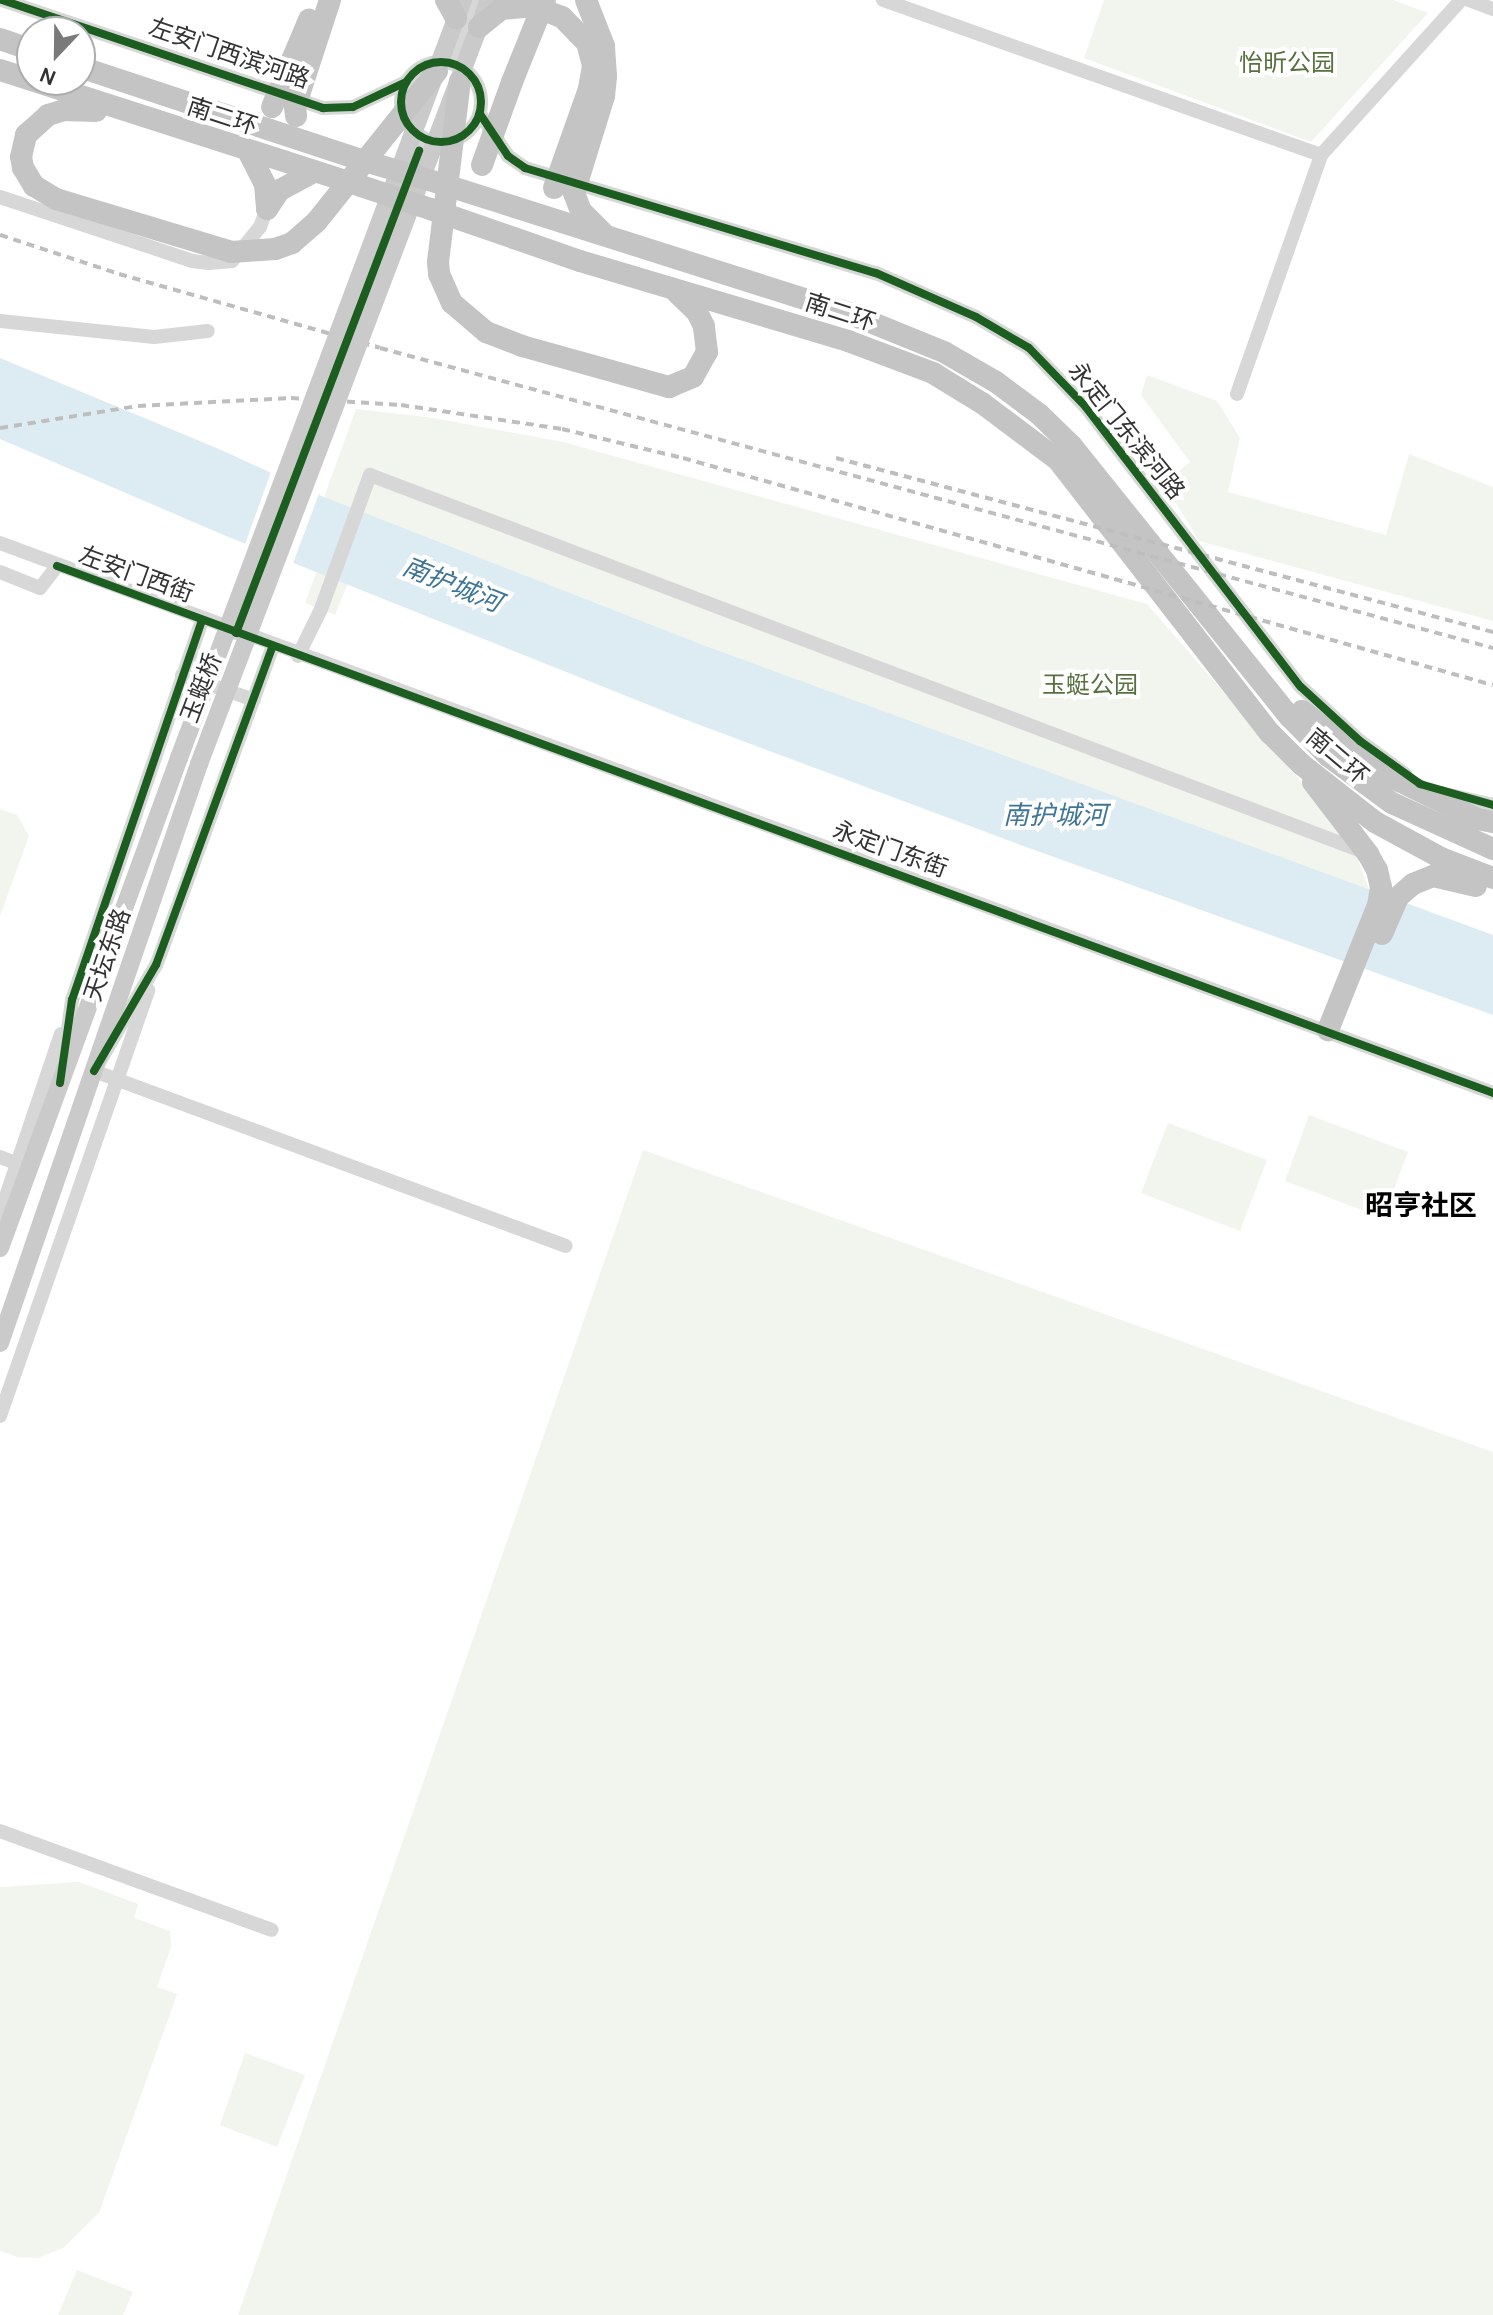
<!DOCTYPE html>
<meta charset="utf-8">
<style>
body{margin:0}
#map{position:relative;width:1493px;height:2315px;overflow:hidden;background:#fff;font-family:Karla,"Noto Sans SC",sans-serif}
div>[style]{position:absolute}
.green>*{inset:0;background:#f1f5ed}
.water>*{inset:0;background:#ddebf3}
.pier>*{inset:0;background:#fff}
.minor>*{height:14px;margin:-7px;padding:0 7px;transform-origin:7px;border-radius:7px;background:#d7d7d7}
.minor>.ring{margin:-7px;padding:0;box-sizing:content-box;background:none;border:14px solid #d7d7d7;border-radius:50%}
.major>*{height:18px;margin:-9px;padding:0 9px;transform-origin:9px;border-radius:9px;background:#cacaca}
.highway>*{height:22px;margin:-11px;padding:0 11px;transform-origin:11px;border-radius:11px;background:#c4c4c4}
.rail>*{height:4px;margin-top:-2px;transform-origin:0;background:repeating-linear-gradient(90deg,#bebebe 0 8px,transparent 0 14px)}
.major-bridge>*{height:18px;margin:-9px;padding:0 9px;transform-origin:9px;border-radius:9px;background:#cacaca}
.highway-bridge>*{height:22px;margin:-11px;padding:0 11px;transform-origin:11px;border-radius:11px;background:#c4c4c4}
.cycleway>*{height:8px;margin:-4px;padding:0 4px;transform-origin:4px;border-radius:4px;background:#1b5e20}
.cycleway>.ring{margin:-4px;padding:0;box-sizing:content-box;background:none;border:8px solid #1b5e20;border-radius:50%}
span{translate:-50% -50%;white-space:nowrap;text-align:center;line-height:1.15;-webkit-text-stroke:8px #fff;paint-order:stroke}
.street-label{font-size:24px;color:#333}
.park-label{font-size:24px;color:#56703f}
.water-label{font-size:26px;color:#3f7597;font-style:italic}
.quarter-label{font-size:28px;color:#000;font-weight:700}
.north{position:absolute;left:16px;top:16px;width:80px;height:80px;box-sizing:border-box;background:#fff;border:2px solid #adadad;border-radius:50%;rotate:202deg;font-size:22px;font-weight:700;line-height:32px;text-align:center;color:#333}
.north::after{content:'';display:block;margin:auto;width:28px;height:36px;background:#7a7a7a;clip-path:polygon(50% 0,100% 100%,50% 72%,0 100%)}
</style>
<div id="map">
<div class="green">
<div style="clip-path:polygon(1104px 0,1393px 0,1428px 13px,1311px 142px,1084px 58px)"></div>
<div style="clip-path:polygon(1147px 375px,1217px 401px,1240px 438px,1228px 492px,1386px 535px,1409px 454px,1493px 487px,1493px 621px,1199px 541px,1164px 483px,1190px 462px,1141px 395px)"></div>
<div style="clip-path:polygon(356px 409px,434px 418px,563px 442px,1147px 604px,1351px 839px,1369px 890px,706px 646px,375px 517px,335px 615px,305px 603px,341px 505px,324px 497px)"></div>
<div style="clip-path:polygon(0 809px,17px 815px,29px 836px,0 916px)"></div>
<div style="clip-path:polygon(1309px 1115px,1408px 1152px,1383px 1218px,1285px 1181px)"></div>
<div style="clip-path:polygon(1168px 1123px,1267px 1160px,1240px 1231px,1141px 1193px)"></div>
<div style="clip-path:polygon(643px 1150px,1493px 1452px,1493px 2315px,238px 2315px)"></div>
<div style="clip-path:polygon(79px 1882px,138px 1904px,134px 1918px,170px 1931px,171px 1947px,157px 1987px,177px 1994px,99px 2213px,63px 2248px,38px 2258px,18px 2257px,0 2251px,0 1887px)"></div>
<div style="clip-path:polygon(245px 2053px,305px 2075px,277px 2147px,220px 2125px)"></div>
<div style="clip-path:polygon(77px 2270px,133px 2292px,123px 2315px,58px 2315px)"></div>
</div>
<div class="water">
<div style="clip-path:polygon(0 358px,219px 449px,324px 497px,706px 646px,1493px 935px,1493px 1015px,1029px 848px,684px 719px,226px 536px,0 439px)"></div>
</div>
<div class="pier">
<div style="clip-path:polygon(272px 469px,320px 491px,292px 566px,244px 547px)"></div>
</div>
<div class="minor">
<div style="left:2px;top:0;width:339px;rotate:18.6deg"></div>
<div style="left:323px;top:108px;width:30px;rotate:-2deg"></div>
<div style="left:353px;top:107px;width:59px;rotate:-25.3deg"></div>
<div style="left:883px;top:0;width:465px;rotate:19.5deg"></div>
<div style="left:1469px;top:0;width:26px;rotate:21deg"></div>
<div class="ring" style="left:401px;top:62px;width:66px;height:66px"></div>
<div style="left:440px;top:62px;width:18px;rotate:-29deg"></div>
<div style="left:456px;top:53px;width:57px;rotate:-68.4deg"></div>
<div style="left:480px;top:114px;width:50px;rotate:56.3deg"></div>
<div style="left:508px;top:156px;width:21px;rotate:35deg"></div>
<div style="left:525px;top:168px;width:366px;rotate:16.7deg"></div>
<div style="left:876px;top:273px;width:109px;rotate:23.7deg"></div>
<div style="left:976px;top:317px;width:61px;rotate:30.3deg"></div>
<div style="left:1029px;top:348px;width:81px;rotate:46deg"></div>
<div style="left:1085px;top:406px;width:354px;rotate:52.5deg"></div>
<div style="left:1301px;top:687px;width:80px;rotate:42.5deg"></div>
<div style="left:1360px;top:741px;width:56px;rotate:36.3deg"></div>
<div style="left:0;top:197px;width:202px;rotate:18.4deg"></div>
<div style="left:192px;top:261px;width:17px;rotate:7deg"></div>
<div style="left:209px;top:263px;width:23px;rotate:-5deg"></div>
<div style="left:232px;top:261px;width:44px;rotate:-50.5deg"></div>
<div style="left:260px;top:227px;width:19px;rotate:-69deg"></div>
<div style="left:0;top:321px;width:155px;rotate:5.9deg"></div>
<div style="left:154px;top:337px;width:54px;rotate:-6.3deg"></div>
<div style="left:1237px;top:394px;width:253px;rotate:-70.6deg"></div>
<div style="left:1321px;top:155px;width:209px;rotate:-47.9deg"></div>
<div style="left:0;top:543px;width:1591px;rotate:20.22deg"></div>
<div style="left:0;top:572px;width:43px;rotate:21.8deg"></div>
<div style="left:40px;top:588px;width:28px;rotate:-52deg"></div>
<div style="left:236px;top:633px;width:516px;rotate:-69.21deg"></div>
<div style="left:419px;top:151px;width:19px;rotate:-106deg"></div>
<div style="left:273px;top:646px;width:340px;rotate:110.1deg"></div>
<div style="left:156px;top:965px;width:123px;rotate:120.3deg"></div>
<div style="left:94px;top:1071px;width:503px;rotate:20.34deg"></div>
<div style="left:298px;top:656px;width:52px;rotate:-63.9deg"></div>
<div style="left:321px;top:609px;width:143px;rotate:-69.9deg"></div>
<div style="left:370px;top:475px;width:1063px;rotate:20.77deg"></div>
<div style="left:182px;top:675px;width:76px;rotate:19.1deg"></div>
<div style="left:1441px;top:793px;width:53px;rotate:13deg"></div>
<div style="left:64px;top:1058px;width:59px;rotate:-82.1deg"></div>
<div style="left:72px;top:1000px;width:401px;rotate:-71.1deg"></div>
<div style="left:0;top:1157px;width:26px;rotate:21deg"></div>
<div style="left:0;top:1214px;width:190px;rotate:-71.3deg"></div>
<div style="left:0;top:1416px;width:451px;rotate:-70.8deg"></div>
<div style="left:0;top:1831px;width:289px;rotate:20deg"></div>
</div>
<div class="major">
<div style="left:479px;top:27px;width:29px;rotate:-70deg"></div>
<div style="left:0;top:1248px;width:522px;rotate:-69.93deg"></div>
<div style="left:0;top:1343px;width:612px;rotate:-71.03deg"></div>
</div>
<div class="highway">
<div style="left:0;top:39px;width:34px;rotate:19deg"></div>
<div style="left:80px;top:67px;width:303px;rotate:18.3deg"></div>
<div style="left:0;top:70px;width:379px;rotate:17.8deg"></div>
<div style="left:512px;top:82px;width:88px;rotate:-68.1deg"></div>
<div style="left:249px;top:153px;width:36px;rotate:63deg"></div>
<div style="left:265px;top:185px;width:24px;rotate:85deg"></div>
<div style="left:439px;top:183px;width:429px;rotate:17.6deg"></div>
<div style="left:848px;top:313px;width:104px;rotate:22.1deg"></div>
<div style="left:944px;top:352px;width:60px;rotate:30deg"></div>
<div style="left:996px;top:382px;width:54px;rotate:36.7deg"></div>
<div style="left:1039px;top:414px;width:45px;rotate:44.1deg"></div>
<div style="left:1071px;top:445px;width:349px;rotate:51.2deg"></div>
<div style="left:1290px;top:717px;width:54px;rotate:45.7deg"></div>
<div style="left:1328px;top:756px;width:79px;rotate:36.3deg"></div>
<div style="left:1392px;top:803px;width:111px;rotate:24.5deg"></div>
<div style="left:574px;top:193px;width:19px;rotate:69deg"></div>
<div style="left:581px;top:211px;width:33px;rotate:45deg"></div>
<div style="left:56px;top:199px;width:26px;rotate:-149deg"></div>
<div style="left:34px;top:186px;width:21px;rotate:-121deg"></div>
<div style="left:23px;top:168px;width:11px;rotate:-100deg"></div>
<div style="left:21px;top:157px;width:23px;rotate:-77deg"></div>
<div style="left:26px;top:135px;width:30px;rotate:-42deg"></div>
<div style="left:48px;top:115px;width:17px;rotate:-17deg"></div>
<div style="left:64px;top:110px;width:32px;rotate:2deg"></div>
<div style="left:267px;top:209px;width:23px;rotate:-56deg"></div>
<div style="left:280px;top:190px;width:38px;rotate:-28deg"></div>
<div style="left:430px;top:209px;width:159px;rotate:19.1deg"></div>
<div style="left:580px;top:261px;width:280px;rotate:16.6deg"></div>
<div style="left:848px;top:341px;width:91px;rotate:20.6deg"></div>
<div style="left:933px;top:373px;width:57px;rotate:31.5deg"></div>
<div style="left:982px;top:403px;width:95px;rotate:36.9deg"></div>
<div style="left:1058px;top:460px;width:346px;rotate:52.2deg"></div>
<div style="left:1270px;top:733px;width:44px;rotate:45deg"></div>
<div style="left:1301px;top:764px;width:94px;rotate:38.1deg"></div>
<div style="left:1375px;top:822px;width:75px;rotate:28.6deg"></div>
<div style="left:1441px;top:858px;width:56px;rotate:21deg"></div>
<div style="left:438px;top:262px;width:12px;rotate:85deg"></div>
<div style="left:439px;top:274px;width:32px;rotate:66deg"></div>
<div style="left:452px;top:303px;width:45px;rotate:40.5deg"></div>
<div style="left:486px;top:332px;width:39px;rotate:21deg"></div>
<div style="left:522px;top:346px;width:153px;rotate:15.6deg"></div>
<div style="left:669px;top:387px;width:26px;rotate:-23deg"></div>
<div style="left:693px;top:377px;width:29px;rotate:-61deg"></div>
<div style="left:707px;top:352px;width:26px;rotate:-97deg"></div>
<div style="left:704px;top:326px;width:16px;rotate:-117deg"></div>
<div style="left:697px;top:312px;width:28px;rotate:-136deg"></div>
<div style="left:1302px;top:711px;width:98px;rotate:37.9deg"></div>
<div style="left:1379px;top:771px;width:109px;rotate:26.1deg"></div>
<div style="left:1477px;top:819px;width:16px;rotate:11deg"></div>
<div style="left:1313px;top:782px;width:91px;rotate:52.6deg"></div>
<div style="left:1368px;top:854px;width:18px;rotate:61deg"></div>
<div style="left:1377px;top:870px;width:17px;rotate:77deg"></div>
<div style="left:1381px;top:887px;width:18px;rotate:99deg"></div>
<div style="left:1378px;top:905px;width:135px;rotate:111.8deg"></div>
<div style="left:1382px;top:934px;width:40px;rotate:-66.6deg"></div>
<div style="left:1398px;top:897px;width:20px;rotate:-41deg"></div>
<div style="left:1413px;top:884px;width:22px;rotate:-22deg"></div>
<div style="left:1433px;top:876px;width:44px;rotate:13.1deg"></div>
</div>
<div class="rail">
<div style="left:0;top:235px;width:125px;rotate:18.1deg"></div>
<div style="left:119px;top:274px;width:271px;rotate:15.8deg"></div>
<div style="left:380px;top:348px;width:1153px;rotate:15.09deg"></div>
<div style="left:0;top:428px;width:140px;rotate:-9.1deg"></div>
<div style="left:138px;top:406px;width:153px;rotate:-3deg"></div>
<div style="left:291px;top:398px;width:110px;rotate:3.6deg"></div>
<div style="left:401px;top:405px;width:163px;rotate:8.5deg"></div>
<div style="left:562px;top:429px;width:124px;rotate:13.5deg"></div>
<div style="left:683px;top:458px;width:841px;rotate:15.66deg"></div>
<div style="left:836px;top:458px;width:680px;rotate:14.83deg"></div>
</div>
<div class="major-bridge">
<div style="left:179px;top:758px;width:809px;rotate:-69.46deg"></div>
<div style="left:199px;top:764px;width:788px;rotate:-69.2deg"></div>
</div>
<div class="highway-bridge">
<div style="left:446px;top:0;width:21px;rotate:61deg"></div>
<div style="left:479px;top:27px;width:28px;rotate:-39deg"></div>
<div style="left:501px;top:9px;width:32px;rotate:-5deg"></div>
<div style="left:533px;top:6px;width:31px;rotate:21deg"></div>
<div style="left:562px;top:17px;width:36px;rotate:46deg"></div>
<div style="left:587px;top:43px;width:24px;rotate:75deg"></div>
<div style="left:593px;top:66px;width:23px;rotate:100deg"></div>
<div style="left:589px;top:89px;width:105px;rotate:109.5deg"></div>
<div style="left:272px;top:107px;width:95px;rotate:-67deg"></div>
<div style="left:296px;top:116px;width:9px;rotate:-96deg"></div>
<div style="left:295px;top:107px;width:113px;rotate:-71.9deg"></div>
<div style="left:368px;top:162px;width:74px;rotate:16.5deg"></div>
<div style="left:482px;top:165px;width:88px;rotate:-70.1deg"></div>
<div style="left:361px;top:186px;width:73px;rotate:18.4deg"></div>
<div style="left:574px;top:193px;width:102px;rotate:-72.8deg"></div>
<div style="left:604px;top:96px;width:20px;rotate:-84deg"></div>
<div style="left:606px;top:76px;width:30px;rotate:-94deg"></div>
<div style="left:604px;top:46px;width:49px;rotate:-111.4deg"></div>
<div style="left:56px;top:199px;width:183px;rotate:16.8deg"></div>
<div style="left:231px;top:252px;width:44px;rotate:-3.9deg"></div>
<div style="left:275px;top:249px;width:18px;rotate:-19deg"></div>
<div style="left:292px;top:243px;width:33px;rotate:-41deg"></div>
<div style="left:317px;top:221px;width:192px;rotate:-51.3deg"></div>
<div style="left:438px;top:262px;width:182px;rotate:-83.1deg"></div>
</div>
<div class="cycleway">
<div style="left:2px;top:0;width:339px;rotate:18.6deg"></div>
<div style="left:323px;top:108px;width:30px;rotate:-2deg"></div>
<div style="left:353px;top:107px;width:59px;rotate:-25.3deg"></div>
<div class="ring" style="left:401px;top:62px;width:72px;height:72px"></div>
<div style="left:480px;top:114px;width:50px;rotate:56.3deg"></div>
<div style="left:508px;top:156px;width:21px;rotate:35deg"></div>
<div style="left:525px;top:168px;width:366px;rotate:16.7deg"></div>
<div style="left:876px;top:273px;width:109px;rotate:23.7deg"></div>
<div style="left:976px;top:317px;width:61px;rotate:30.3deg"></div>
<div style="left:1029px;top:348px;width:81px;rotate:46deg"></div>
<div style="left:1085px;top:406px;width:354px;rotate:52.5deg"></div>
<div style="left:1301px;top:687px;width:80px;rotate:42.5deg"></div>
<div style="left:1360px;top:741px;width:74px;rotate:35.6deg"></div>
<div style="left:1420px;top:784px;width:76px;rotate:16deg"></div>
<div style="left:57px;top:566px;width:1530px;rotate:20.15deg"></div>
<div style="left:236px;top:633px;width:516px;rotate:-69.21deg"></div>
<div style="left:94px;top:1071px;width:123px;rotate:-59.7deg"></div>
<div style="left:156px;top:965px;width:340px;rotate:-69.9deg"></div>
<div style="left:60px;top:1083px;width:84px;rotate:-81.8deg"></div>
<div style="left:72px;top:1000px;width:401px;rotate:-71.1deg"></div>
</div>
<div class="street-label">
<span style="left:229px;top:54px;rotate:19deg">左安门西滨河路</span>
<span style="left:222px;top:117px;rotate:18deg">南二环</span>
<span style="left:840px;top:313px;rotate:18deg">南二环</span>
<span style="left:1126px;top:431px;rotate:51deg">永定门东滨河路</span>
<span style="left:136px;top:575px;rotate:20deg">左安门西街</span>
<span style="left:202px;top:688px;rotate:-69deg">玉蜓桥</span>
<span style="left:1337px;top:757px;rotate:40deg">南二环</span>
<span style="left:890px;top:850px;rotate:20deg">永定门东街</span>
<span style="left:108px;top:955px;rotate:-71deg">天坛东路</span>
</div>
<div class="park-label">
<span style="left:1287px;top:64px">怡昕公园</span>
<span style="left:1090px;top:686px">玉蜓公园</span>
</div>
<div class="water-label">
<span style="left:452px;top:585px;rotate:22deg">南护城河</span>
<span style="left:1055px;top:816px">南护城河</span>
</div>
<div class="quarter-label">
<span style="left:1421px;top:1206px">昭亨社区</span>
</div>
<div class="north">N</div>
</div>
